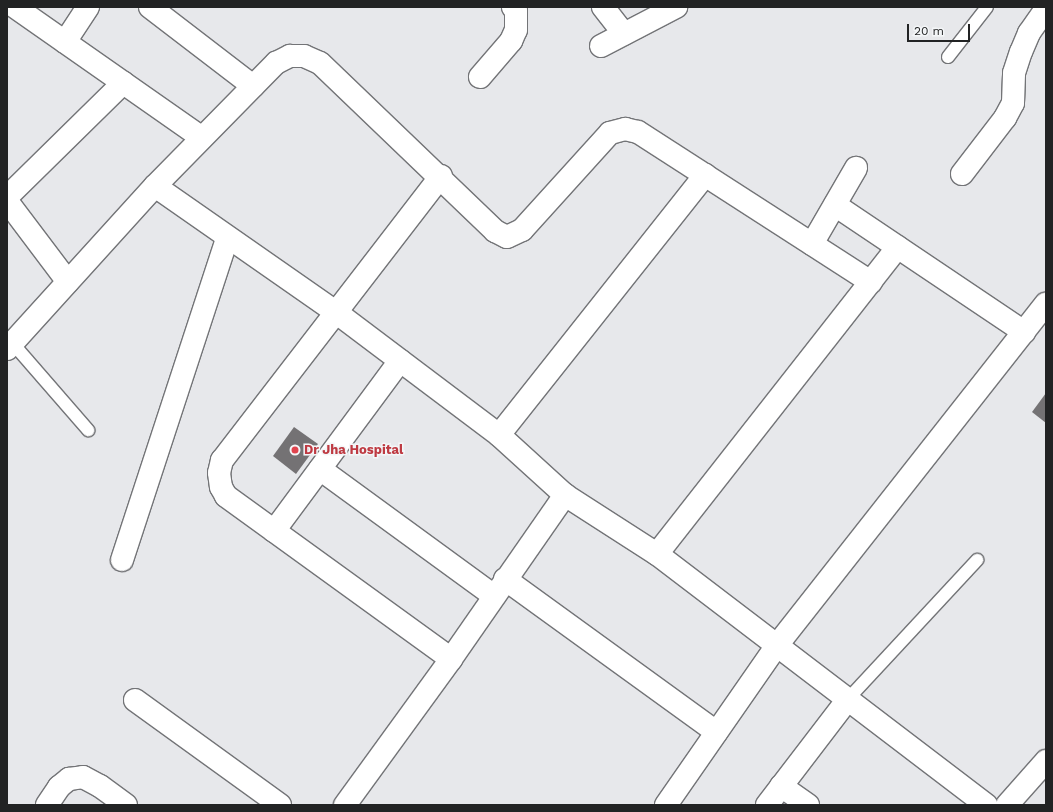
<!DOCTYPE html>
<style>
body{margin:0}
#map{position:relative;width:1053px;height:812px;overflow:hidden;background:#e7e8eb;font-family:"Work Sans",sans-serif}
div>[style]{position:absolute}
.building>*{inset:0;background:#747274}
.roads{filter:drop-shadow(1px 0 #737477) drop-shadow(-1px 0 #737477) drop-shadow(0 1px #737477) drop-shadow(0 -1px #737477)}
.service>*{height:12px;margin:-6px;padding:0 6px;transform-origin:6px;border-radius:6px;background:#fff}
.minor>*{height:22px;margin:-11px;padding:0 11px;transform-origin:11px;border-radius:11px;background:#fff}
.dots>*{width:11px;height:11px;translate:-50% -50%;box-sizing:border-box;border:2px solid #f4f6f8;border-radius:50%}
span{translate:-50% -50%;white-space:nowrap;text-align:center;line-height:1.15;-webkit-text-stroke:3px #f4f6f8;paint-order:stroke}
.health-label{font-size:13px;color:#be3a42;font-weight:700}
.left{translate:0 -50%;text-align:left}
.frame{position:absolute;inset:0;border:8px solid #222324;pointer-events:none}
.scale{position:absolute;left:907px;top:24px;width:63px;height:18px;box-sizing:border-box;border:2px solid #222324;border-top:0;padding-left:5px;font-size:12px;line-height:14px;white-space:nowrap;color:#222324;-webkit-text-stroke:3px #f4f6f8;paint-order:stroke}
</style>
<div id="map">
<div class="building">
<div style="clip-path:polygon(1046px 393px,1046px 423px,1032px 412px)"></div>
<div style="clip-path:polygon(294px 427px,318px 444px,296px 474px,273px 456px)"></div>
</div>
<div class="roads">
<div class="service">
<div style="left:948px;top:57px;width:63px;rotate:-52deg"></div>
<div style="left:9px;top:339px;width:121px;rotate:49deg"></div>
<div style="left:848px;top:699px;width:190px;rotate:-47.1deg"></div>
</div>
<div class="minor">
<div style="left:15px;top:7px;width:228px;rotate:35deg"></div>
<div style="left:150px;top:7px;width:130px;rotate:37.5deg"></div>
<div style="left:603px;top:7px;width:34px;rotate:52deg"></div>
<div style="left:65px;top:42px;width:42px;rotate:-56.7deg"></div>
<div style="left:601px;top:46px;width:85px;rotate:-27.5deg"></div>
<div style="left:480px;top:77px;width:48px;rotate:-49.3deg"></div>
<div style="left:511px;top:41px;width:12px;rotate:-66deg"></div>
<div style="left:516px;top:30px;width:19px;rotate:-90deg"></div>
<div style="left:516px;top:11px;width:5px;rotate:-127deg"></div>
<div style="left:962px;top:174px;width:71px;rotate:-52.5deg"></div>
<div style="left:1005px;top:118px;width:17px;rotate:-62deg"></div>
<div style="left:1013px;top:103px;width:30px;rotate:-88deg"></div>
<div style="left:1014px;top:73px;width:22px;rotate:-72deg"></div>
<div style="left:1021px;top:52px;width:21px;rotate:-67deg"></div>
<div style="left:1029px;top:33px;width:29px;rotate:-55deg"></div>
<div style="left:441px;top:176px;width:359px;rotate:127.6deg"></div>
<div style="left:222px;top:460px;width:13px;rotate:103deg"></div>
<div style="left:219px;top:473px;width:14px;rotate:82deg"></div>
<div style="left:221px;top:487px;width:10px;rotate:61deg"></div>
<div style="left:226px;top:496px;width:278px;rotate:35.9deg"></div>
<div style="left:155px;top:186px;width:173px;rotate:-45.5deg"></div>
<div style="left:276px;top:63px;width:16px;rotate:-27deg"></div>
<div style="left:290px;top:56px;width:14px"></div>
<div style="left:304px;top:56px;width:17px;rotate:24deg"></div>
<div style="left:320px;top:63px;width:243px;rotate:43.8deg"></div>
<div style="left:495px;top:231px;width:13px;rotate:27deg"></div>
<div style="left:507px;top:237px;width:17px;rotate:-25deg"></div>
<div style="left:522px;top:230px;width:131px;rotate:-47.8deg"></div>
<div style="left:610px;top:133px;width:16px;rotate:-15deg"></div>
<div style="left:625px;top:129px;width:13px;rotate:13deg"></div>
<div style="left:638px;top:132px;width:277px;rotate:32.8deg"></div>
<div style="left:7px;top:197px;width:163px;rotate:-44.5deg"></div>
<div style="left:7px;top:201px;width:101px;rotate:53deg"></div>
<div style="left:835px;top:205px;width:228px;rotate:33.9deg"></div>
<div style="left:812px;top:244px;width:88px;rotate:-59.9deg"></div>
<div style="left:7px;top:349px;width:220px;rotate:-47.8deg"></div>
<div style="left:155px;top:186px;width:222px;rotate:34.9deg"></div>
<div style="left:337px;top:313px;width:203px;rotate:37deg"></div>
<div style="left:499px;top:435px;width:89px;rotate:42.3deg"></div>
<div style="left:565px;top:495px;width:109px;rotate:32.7deg"></div>
<div style="left:657px;top:554px;width:414px;rotate:37.3deg"></div>
<div style="left:499px;top:435px;width:332px;rotate:-51.6deg"></div>
<div style="left:320px;top:469px;width:214px;rotate:36.1deg"></div>
<div style="left:274px;top:531px;width:212px;rotate:-53.5deg"></div>
<div style="left:657px;top:554px;width:390px;rotate:-51.9deg"></div>
<div style="left:122px;top:560px;width:339px;rotate:-71.9deg"></div>
<div style="left:505px;top:579px;width:261px;rotate:35.9deg"></div>
<div style="left:135px;top:700px;width:179px;rotate:35.9deg"></div>
<div style="left:781px;top:786px;width:33px;rotate:35deg"></div>
<div style="left:47px;top:805px;width:22px;rotate:-56deg"></div>
<div style="left:59px;top:787px;width:13px;rotate:-39deg"></div>
<div style="left:69px;top:779px;width:14px;rotate:-8deg"></div>
<div style="left:83px;top:777px;width:19px;rotate:28deg"></div>
<div style="left:100px;top:786px;width:32px;rotate:36deg"></div>
<div style="left:345px;top:805px;width:180px;rotate:-54deg"></div>
<div style="left:451px;top:659px;width:200px;rotate:-55.2deg"></div>
<div style="left:666px;top:805px;width:196px;rotate:-55.2deg"></div>
<div style="left:778px;top:644px;width:433px;rotate:-51.8deg"></div>
<div style="left:767px;top:805px;width:133px;rotate:-52.6deg"></div>
<div style="left:1007px;top:805px;width:59px;rotate:-48.4deg"></div>
</div>
</div>
<div class="dots">
<div style="left:295px;top:450px;background:#e0444e"></div>
</div>
<div class="health-label">
<span class="left" style="left:304px;top:450px">Dr Jha Hospital</span>
</div>
<div class="frame"></div>
<div class="scale">20 m</div>
</div>
